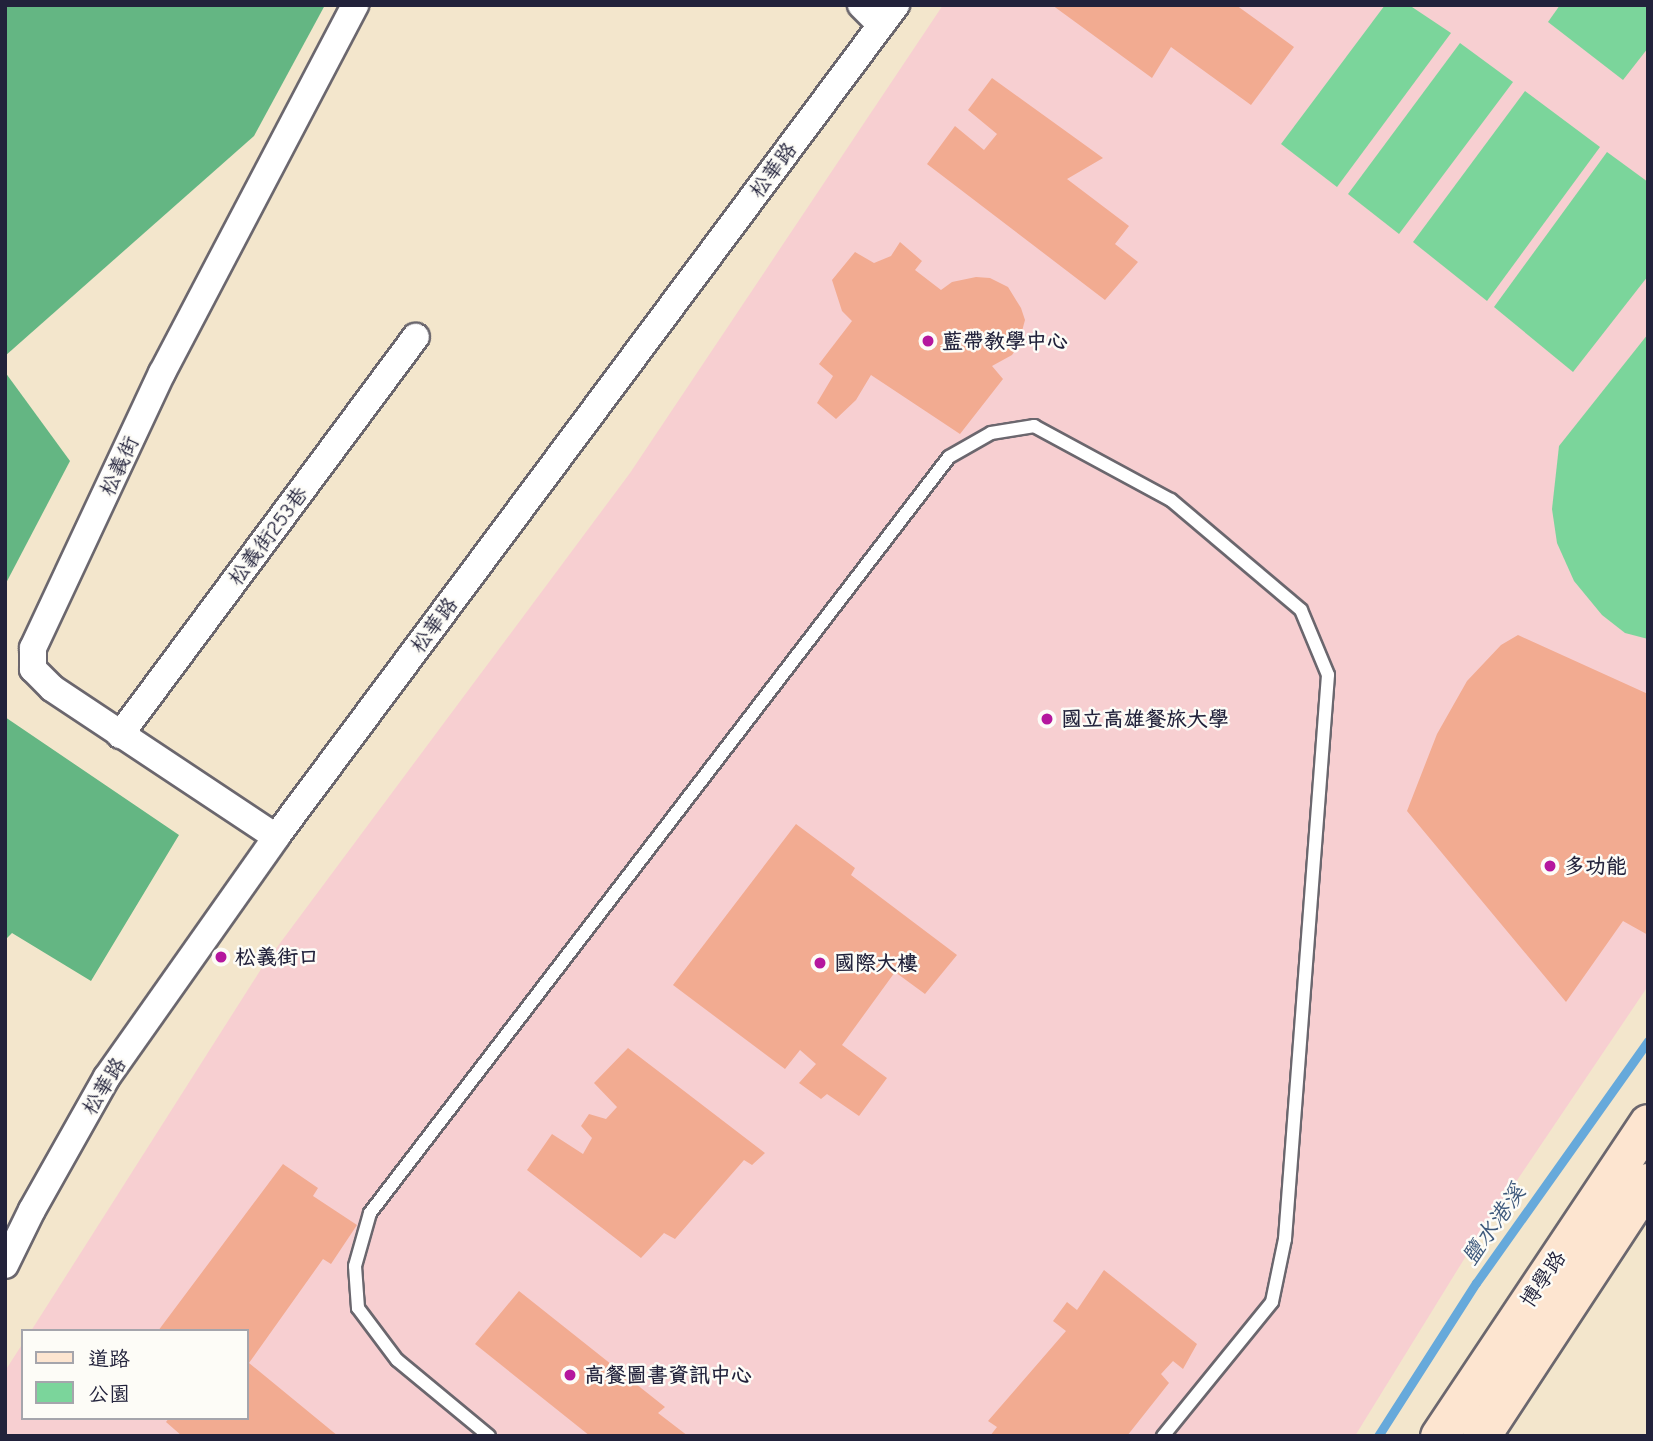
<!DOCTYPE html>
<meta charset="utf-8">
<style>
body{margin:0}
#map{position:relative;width:1653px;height:1441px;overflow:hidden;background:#f3e6cc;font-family:"Comic Neue","LXGW WenKai TC",sans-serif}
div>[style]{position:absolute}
.built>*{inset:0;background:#f7cfd1}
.green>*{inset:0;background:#7bd59b}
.forest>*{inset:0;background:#64b683}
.stream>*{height:9px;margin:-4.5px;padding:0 4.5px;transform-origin:4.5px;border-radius:4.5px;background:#66a9db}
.building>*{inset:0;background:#f2ab91}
.roads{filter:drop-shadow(2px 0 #6b676e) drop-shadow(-2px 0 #6b676e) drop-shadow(0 2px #6b676e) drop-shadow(0 -2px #6b676e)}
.lane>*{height:12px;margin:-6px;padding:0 6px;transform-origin:6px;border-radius:6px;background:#fff}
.street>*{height:26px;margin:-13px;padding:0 13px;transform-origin:13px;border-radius:13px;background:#fff}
.secondary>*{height:37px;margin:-18.5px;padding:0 18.5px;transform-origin:18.5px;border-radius:18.5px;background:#fde5d0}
.dots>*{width:19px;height:19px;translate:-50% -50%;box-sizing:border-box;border:4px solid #fdfcf7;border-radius:50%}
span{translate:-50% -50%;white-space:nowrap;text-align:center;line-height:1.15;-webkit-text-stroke:5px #fdfcf7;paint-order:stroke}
.street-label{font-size:21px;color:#22223b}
.poi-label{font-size:21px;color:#22223b;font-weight:700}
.left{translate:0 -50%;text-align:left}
.water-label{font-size:23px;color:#3d587b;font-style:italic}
.frame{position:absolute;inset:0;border:7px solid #22223b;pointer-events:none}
.legend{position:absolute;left:21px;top:1329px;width:228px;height:91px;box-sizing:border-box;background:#fdfcf7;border:2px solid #a5a5ac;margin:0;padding:9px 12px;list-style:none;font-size:21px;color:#22223b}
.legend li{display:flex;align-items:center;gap:14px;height:35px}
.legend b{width:35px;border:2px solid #a5a5ac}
</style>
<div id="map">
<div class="built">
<div style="clip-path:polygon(943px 5px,1648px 5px,1648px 986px,1466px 1256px,1355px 1436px,5px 1436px,5px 1371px,23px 1343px,23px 1418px,247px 1418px,247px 1331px,31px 1331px,263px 966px,630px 473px)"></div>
</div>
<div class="green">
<div style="clip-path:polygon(1385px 5px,1409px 5px,1451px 33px,1337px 187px,1281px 144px)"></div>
<div style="clip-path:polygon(1560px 5px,1648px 5px,1648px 48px,1623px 80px,1548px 22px)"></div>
<div style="clip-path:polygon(1460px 43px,1513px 82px,1399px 234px,1348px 194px)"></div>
<div style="clip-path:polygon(1525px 91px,1600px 147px,1487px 301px,1413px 242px)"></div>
<div style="clip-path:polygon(1607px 152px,1648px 182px,1648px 276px,1573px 372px,1494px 307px)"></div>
<div style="clip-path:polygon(1648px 334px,1648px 639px,1625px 633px,1602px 615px,1574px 581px,1557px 543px,1552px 509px,1559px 446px)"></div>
</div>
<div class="forest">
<div style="clip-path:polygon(5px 5px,325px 5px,254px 136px,5px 356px)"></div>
<div style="clip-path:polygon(5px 372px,70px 461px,5px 585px)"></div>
<div style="clip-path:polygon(5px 717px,179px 835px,91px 981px,12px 933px,5px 940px)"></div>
</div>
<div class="stream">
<div style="left:1378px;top:1436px;width:182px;rotate:-57.4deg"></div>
<div style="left:1476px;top:1283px;width:297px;rotate:-54.6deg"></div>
</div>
<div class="building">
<div style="clip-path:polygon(1052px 5px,1236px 5px,1294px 47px,1251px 105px,1171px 47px,1152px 78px)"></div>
<div style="clip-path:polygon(992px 78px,1103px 158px,1067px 179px,1129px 226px,1115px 244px,1138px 262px,1105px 300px,927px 164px,955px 126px,984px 150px,997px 134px,968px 110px)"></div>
<div style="clip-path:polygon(900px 242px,922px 261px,915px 270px,941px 290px,952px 282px,976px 277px,990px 278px,1008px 287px,1021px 308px,1025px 320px,1018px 346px,1012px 355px,992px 366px,1003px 379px,960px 434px,871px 375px,856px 400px,836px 419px,817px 403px,833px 376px,819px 364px,852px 321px,842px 311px,832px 280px,855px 252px,874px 263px,891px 256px)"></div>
<div style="clip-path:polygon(1518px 635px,1648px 694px,1648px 935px,1623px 921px,1566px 1002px,1407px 811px,1437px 734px,1467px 681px,1501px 645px)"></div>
<div style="clip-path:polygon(796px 824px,855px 868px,851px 875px,957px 955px,925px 994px,895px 972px,842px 1045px,887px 1078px,859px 1116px,827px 1094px,821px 1099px,799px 1083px,816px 1064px,800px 1050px,785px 1069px,673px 985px)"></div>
<div style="clip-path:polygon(628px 1048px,765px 1153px,752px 1165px,744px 1160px,675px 1239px,664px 1233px,641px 1258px,527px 1170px,552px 1134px,583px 1154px,592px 1138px,581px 1126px,589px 1114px,606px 1119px,617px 1107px,594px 1083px)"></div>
<div style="clip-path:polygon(283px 1164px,318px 1188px,313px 1196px,357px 1225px,331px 1264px,323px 1259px,249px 1363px,338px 1436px,182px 1436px,166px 1422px,169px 1418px,247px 1418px,247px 1331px,158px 1331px)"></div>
<div style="clip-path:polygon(1104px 1270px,1197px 1344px,1183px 1369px,1173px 1361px,1161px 1374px,1169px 1383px,1127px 1436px,990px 1436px,997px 1427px,988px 1421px,1066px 1331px,1053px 1321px,1067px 1302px,1077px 1310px)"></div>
<div style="clip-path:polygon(519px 1291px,665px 1407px,658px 1413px,688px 1436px,590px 1436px,475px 1344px)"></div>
</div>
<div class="roads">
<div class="lane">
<div style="left:489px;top:1436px;width:119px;rotate:-140.4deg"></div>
<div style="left:397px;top:1360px;width:65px;rotate:-126.9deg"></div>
<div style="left:358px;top:1308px;width:42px;rotate:-94.1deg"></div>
<div style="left:355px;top:1266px;width:55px;rotate:-74.2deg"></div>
<div style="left:370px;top:1213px;width:952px;rotate:-52.55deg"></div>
<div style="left:949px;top:457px;width:48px;rotate:-29.7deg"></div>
<div style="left:991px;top:433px;width:44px;rotate:-9.2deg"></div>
<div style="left:1034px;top:426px;width:156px;rotate:28.4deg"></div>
<div style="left:1171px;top:500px;width:170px;rotate:40.2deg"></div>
<div style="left:1301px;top:610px;width:70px;rotate:67.4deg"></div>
<div style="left:1328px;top:675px;width:566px;rotate:94.36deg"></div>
<div style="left:1285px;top:1239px;width:64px;rotate:101.7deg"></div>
<div style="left:1272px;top:1302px;width:173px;rotate:129.1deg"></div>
</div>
<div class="street">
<div style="left:861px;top:5px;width:28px;rotate:45deg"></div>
<div style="left:120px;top:735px;width:496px;rotate:-53.4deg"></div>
<div style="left:276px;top:837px;width:269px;rotate:-146.4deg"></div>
<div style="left:52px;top:688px;width:27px;rotate:-135deg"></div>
<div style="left:33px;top:669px;width:21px;rotate:-90deg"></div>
<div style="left:33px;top:648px;width:304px;rotate:-64.9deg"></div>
<div style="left:162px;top:373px;width:416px;rotate:-62.3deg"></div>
<div style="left:5px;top:1265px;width:61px;rotate:-63.9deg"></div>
<div style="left:32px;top:1210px;width:153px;rotate:-60.6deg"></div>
<div style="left:107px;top:1077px;width:294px;rotate:-54.8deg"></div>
<div style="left:276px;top:837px;width:1038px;rotate:-53.31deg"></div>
</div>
<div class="secondary">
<div style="left:1439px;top:1436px;width:376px;rotate:-56.3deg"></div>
<div style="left:1481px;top:1436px;width:304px;rotate:-56.7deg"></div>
</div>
</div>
<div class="dots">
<div style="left:928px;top:341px;background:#b5179e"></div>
<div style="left:1047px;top:719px;background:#b5179e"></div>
<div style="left:1550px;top:866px;background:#b5179e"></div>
<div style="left:221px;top:957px;background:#b5179e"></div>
<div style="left:820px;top:963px;background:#b5179e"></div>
<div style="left:570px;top:1375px;background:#b5179e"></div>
</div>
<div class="street-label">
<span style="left:773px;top:170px;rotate:-53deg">松華路</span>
<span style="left:119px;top:466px;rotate:-65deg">松義街</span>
<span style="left:268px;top:536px;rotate:-53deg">松義街253巷</span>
<span style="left:434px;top:625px;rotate:-53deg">松華路</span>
<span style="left:104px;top:1086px;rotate:-58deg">松華路</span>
<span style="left:1543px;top:1279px;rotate:-56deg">博學路</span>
</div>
<div class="poi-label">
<span class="left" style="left:942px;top:341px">藍帶教學中心</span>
<span class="left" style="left:1061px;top:719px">國立高雄餐旅大學</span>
<span class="left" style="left:1564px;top:866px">多功能</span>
<span class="left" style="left:235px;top:957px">松義街口</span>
<span class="left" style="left:834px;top:963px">國際大樓</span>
<span class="left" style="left:584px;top:1375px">高餐圖書資訊中心</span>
</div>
<div class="water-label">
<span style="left:1494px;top:1225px;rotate:-55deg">鹽水港溪</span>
</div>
<div class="frame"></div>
<ul class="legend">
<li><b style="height:9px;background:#fde5d0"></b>道路</li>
<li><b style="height:19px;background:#7bd59b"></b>公園</li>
</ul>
</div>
